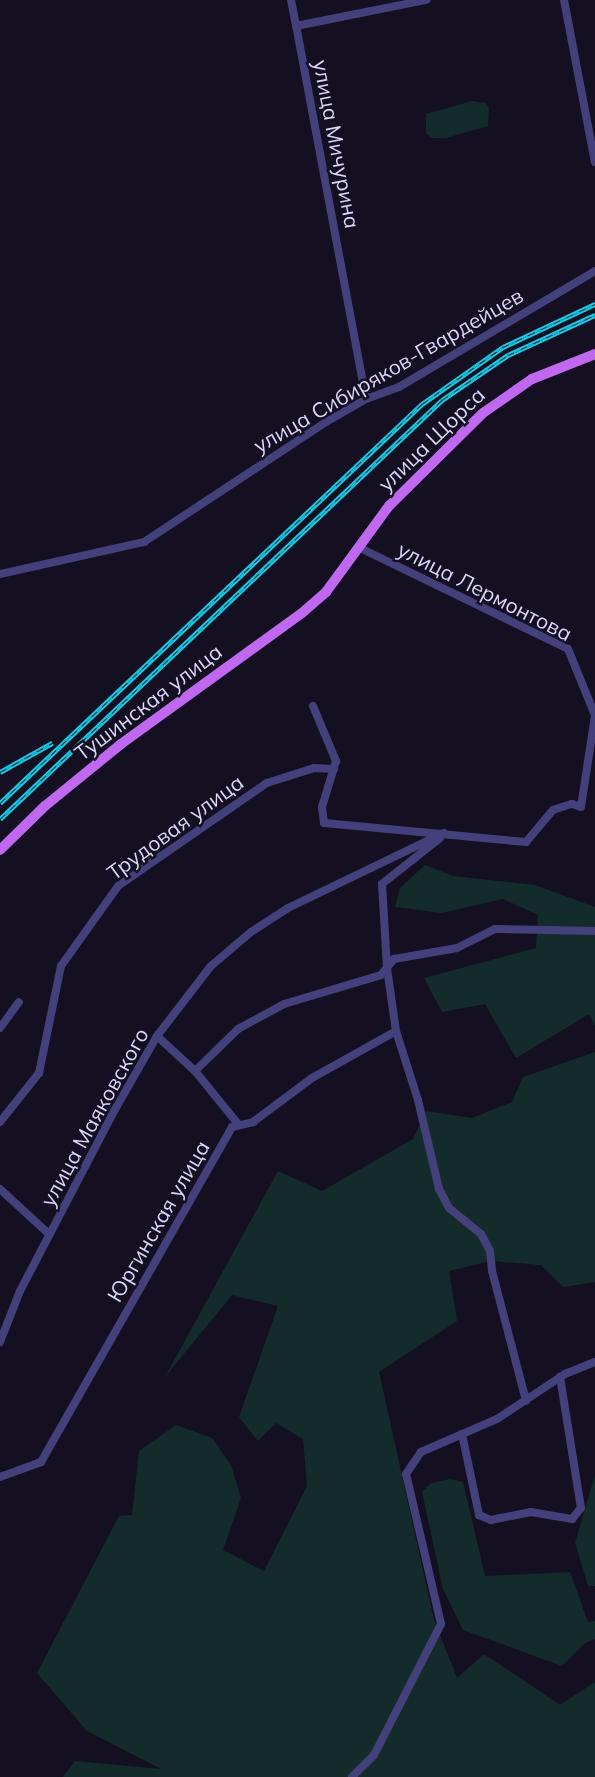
<!DOCTYPE html>
<meta charset="utf-8">
<style>
body{margin:0}
#map{position:relative;width:595px;height:1777px;overflow:hidden;background:#141022;font-family:Mulish,sans-serif}
div>[style]{position:absolute}
.green>*{inset:0;background:#142b2b}
.minor>*{height:8px;margin:-4px;padding:0 4px;transform-origin:4px;border-radius:4px;background:#44407c}
.major>*{height:10px;margin:-5px;padding:0 5px;transform-origin:5px;border-radius:5px;background:#c068ef}
.rail>*{height:4.5px;margin-top:-2.25px;transform-origin:0;background:repeating-linear-gradient(90deg,#141022 0 7px,#18cbe5 0 14px);box-sizing:border-box;border-block:2px solid #18cbe5}
span{translate:-50% -50%;white-space:nowrap;text-align:center;line-height:1.15;-webkit-text-stroke:5px #141022;paint-order:stroke}
.street-label{font-size:21px;color:#dbd6fb}
</style>
<div id="map">
<div class="green">
<div style="clip-path:polygon(472px 101px,486px 103px,489px 108px,488px 126px,446px 138px,432px 138px,426px 133px,426px 114px)"></div>
<div style="clip-path:polygon(425px 865px,453px 876px,535px 885px,595px 907px,595px 1026px,589px 1014px,516px 1058px,485px 1004px,442px 1012px,424px 978px,536px 948px,538px 915px,503px 899px,441px 913px,395px 907px,400px 888px)"></div>
<div style="clip-path:polygon(595px 1052px,595px 1282px,563px 1287px,541px 1265px,491px 1261px,449px 1271px,457px 1321px,379px 1372px,434px 1620px,457px 1678px,484px 1654px,560px 1705px,595px 1682px,595px 1777px,63px 1777px,75px 1761px,161px 1769px,87px 1731px,37px 1673px,119px 1516px,132px 1515px,139px 1451px,176px 1425px,212px 1438px,231px 1465px,241px 1498px,223px 1550px,264px 1571px,307px 1486px,303px 1439px,276px 1423px,258px 1441px,239px 1417px,278px 1306px,232px 1295px,165px 1377px,278px 1171px,322px 1191px,413px 1139px,426px 1111px,472px 1118px,512px 1102px,523px 1077px)"></div>
<div style="clip-path:polygon(595px 1475px,595px 1586px,588px 1586px,575px 1543px)"></div>
<div style="clip-path:polygon(450px 1479px,463px 1482px,485px 1576px,570px 1572px,588px 1622px,595px 1621px,595px 1639px,585px 1643px,562px 1666px,463px 1630px,443px 1589px,422px 1492px,431px 1483px)"></div>
</div>
<div class="minor">
<div style="left:291px;top:0;width:26px;rotate:79deg"></div>
<div style="left:564px;top:0;width:165px;rotate:79.2deg"></div>
<div style="left:366px;top:399px;width:380px;rotate:-100.6deg"></div>
<div style="left:296px;top:26px;width:133px;rotate:-11.3deg"></div>
<div style="left:358px;top:547px;width:233px;rotate:25.9deg"></div>
<div style="left:568px;top:649px;width:71px;rotate:67.8deg"></div>
<div style="left:0;top:574px;width:148px;rotate:-12.5deg"></div>
<div style="left:144px;top:542px;width:218px;rotate:-33.4deg"></div>
<div style="left:326px;top:422px;width:46px;rotate:-29.9deg"></div>
<div style="left:366px;top:399px;width:35px;rotate:-20deg"></div>
<div style="left:399px;top:387px;width:228px;rotate:-30.6deg"></div>
<div style="left:313px;top:706px;width:60px;rotate:67.3deg"></div>
<div style="left:336px;top:761px;width:48px;rotate:106.9deg"></div>
<div style="left:322px;top:807px;width:16px;rotate:83deg"></div>
<div style="left:324px;top:823px;width:203px;rotate:5.4deg"></div>
<div style="left:526px;top:842px;width:42px;rotate:-49.8deg"></div>
<div style="left:553px;top:810px;width:20px;rotate:-18deg"></div>
<div style="left:572px;top:804px;width:9px;rotate:18deg"></div>
<div style="left:581px;top:807px;width:93px;rotate:-81.3deg"></div>
<div style="left:440px;top:838px;width:74px;rotate:141.6deg"></div>
<div style="left:382px;top:884px;width:84px;rotate:86.6deg"></div>
<div style="left:387px;top:968px;width:64px;rotate:81.9deg"></div>
<div style="left:396px;top:1031px;width:72px;rotate:72.3deg"></div>
<div style="left:418px;top:1100px;width:91px;rotate:76.7deg"></div>
<div style="left:439px;top:1189px;width:21px;rotate:62deg"></div>
<div style="left:449px;top:1208px;width:41px;rotate:39.1deg"></div>
<div style="left:481px;top:1234px;width:19px;rotate:62deg"></div>
<div style="left:490px;top:1251px;width:20px;rotate:84deg"></div>
<div style="left:492px;top:1271px;width:134px;rotate:75.3deg"></div>
<div style="left:0;top:1028px;width:32px;rotate:-54deg"></div>
<div style="left:157px;top:1036px;width:52px;rotate:42.6deg"></div>
<div style="left:195px;top:1071px;width:60px;rotate:-44.3deg"></div>
<div style="left:238px;top:1029px;width:52px;rotate:-28.5deg"></div>
<div style="left:284px;top:1004px;width:101px;rotate:-16.6deg"></div>
<div style="left:381px;top:975px;width:21px;rotate:-51deg"></div>
<div style="left:394px;top:959px;width:64px;rotate:-9.9deg"></div>
<div style="left:457px;top:948px;width:42px;rotate:-26.6deg"></div>
<div style="left:495px;top:929px;width:100px;rotate:1.1deg"></div>
<div style="left:195px;top:1071px;width:68px;rotate:50.9deg"></div>
<div style="left:0;top:1122px;width:63px;rotate:-51.5deg"></div>
<div style="left:39px;top:1073px;width:109px;rotate:-78.4deg"></div>
<div style="left:61px;top:966px;width:98px;rotate:-54.5deg"></div>
<div style="left:118px;top:886px;width:181px;rotate:-34.7deg"></div>
<div style="left:267px;top:783px;width:49px;rotate:-17.7deg"></div>
<div style="left:314px;top:768px;width:20px;rotate:3deg"></div>
<div style="left:0;top:1189px;width:67px;rotate:42.6deg"></div>
<div style="left:0;top:1342px;width:55px;rotate:-68.6deg"></div>
<div style="left:20px;top:1291px;width:201px;rotate:-62.4deg"></div>
<div style="left:113px;top:1113px;width:89px;rotate:-60.3deg"></div>
<div style="left:157px;top:1036px;width:88px;rotate:-52.4deg"></div>
<div style="left:211px;top:966px;width:52px;rotate:-40.4deg"></div>
<div style="left:251px;top:932px;width:44px;rotate:-33deg"></div>
<div style="left:288px;top:908px;width:173px;rotate:-25.7deg"></div>
<div style="left:462px;top:1434px;width:83px;rotate:78.1deg"></div>
<div style="left:479px;top:1515px;width:13px;rotate:23deg"></div>
<div style="left:491px;top:1520px;width:41px;rotate:-11.3deg"></div>
<div style="left:531px;top:1512px;width:42px;rotate:9.7deg"></div>
<div style="left:572px;top:1519px;width:14px;rotate:-51deg"></div>
<div style="left:581px;top:1508px;width:133px;rotate:-99.1deg"></div>
<div style="left:0;top:1477px;width:44px;rotate:-20.1deg"></div>
<div style="left:41px;top:1462px;width:386px;rotate:-60.3deg"></div>
<div style="left:232px;top:1127px;width:22px;rotate:-13deg"></div>
<div style="left:253px;top:1122px;width:74px;rotate:-36.7deg"></div>
<div style="left:312px;top:1078px;width:96px;rotate:-29.2deg"></div>
<div style="left:352px;top:1777px;width:31px;rotate:-45deg"></div>
<div style="left:374px;top:1755px;width:147px;rotate:-62.9deg"></div>
<div style="left:441px;top:1624px;width:154px;rotate:-103.1deg"></div>
<div style="left:406px;top:1474px;width:27px;rotate:-56deg"></div>
<div style="left:421px;top:1452px;width:83px;rotate:-23.5deg"></div>
<div style="left:497px;top:1419px;width:82px;rotate:-33.5deg"></div>
<div style="left:565px;top:1374px;width:32px;rotate:-22deg"></div>
</div>
<div class="major">
<div style="left:0;top:850px;width:63px;rotate:-44.4deg"></div>
<div style="left:45px;top:806px;width:98px;rotate:-39.2deg"></div>
<div style="left:121px;top:744px;width:223px;rotate:-35.9deg"></div>
<div style="left:302px;top:613px;width:32px;rotate:-41deg"></div>
<div style="left:326px;top:592px;width:107px;rotate:-53.8deg"></div>
<div style="left:389px;top:506px;width:132px;rotate:-44.7deg"></div>
<div style="left:483px;top:413px;width:60px;rotate:-34.8deg"></div>
<div style="left:532px;top:379px;width:68px;rotate:-21.6deg"></div>
</div>
<div class="rail">
<div style="left:0;top:772px;width:60px;rotate:-29.1deg"></div>
<div style="left:0;top:803px;width:581px;rotate:-43.4deg"></div>
<div style="left:422px;top:404px;width:99px;rotate:-35.1deg"></div>
<div style="left:503px;top:347px;width:102px;rotate:-25.1deg"></div>
<div style="left:0;top:819px;width:609px;rotate:-43.47deg"></div>
<div style="left:442px;top:400px;width:80px;rotate:-34.3deg"></div>
<div style="left:508px;top:355px;width:96px;rotate:-24.7deg"></div>
</div>
<div class="street-label">
<span style="left:337px;top:144px;rotate:79deg">улица Мичурина</span>
<span style="left:388px;top:370px;rotate:-30deg">улица Сибиряков-Гвардейцев</span>
<span style="left:431px;top:439px;rotate:-44deg">улица Щорса</span>
<span style="left:485px;top:591px;rotate:27deg">улица Лермонтова</span>
<span style="left:148px;top:702px;rotate:-37deg">Тушинская улица</span>
<span style="left:175px;top:827px;rotate:-36deg">Трудовая улица</span>
<span style="left:94px;top:1117px;rotate:-61deg">улица Маяковского</span>
<span style="left:158px;top:1221px;rotate:-60deg">Юргинская улица</span>
</div>
</div>
